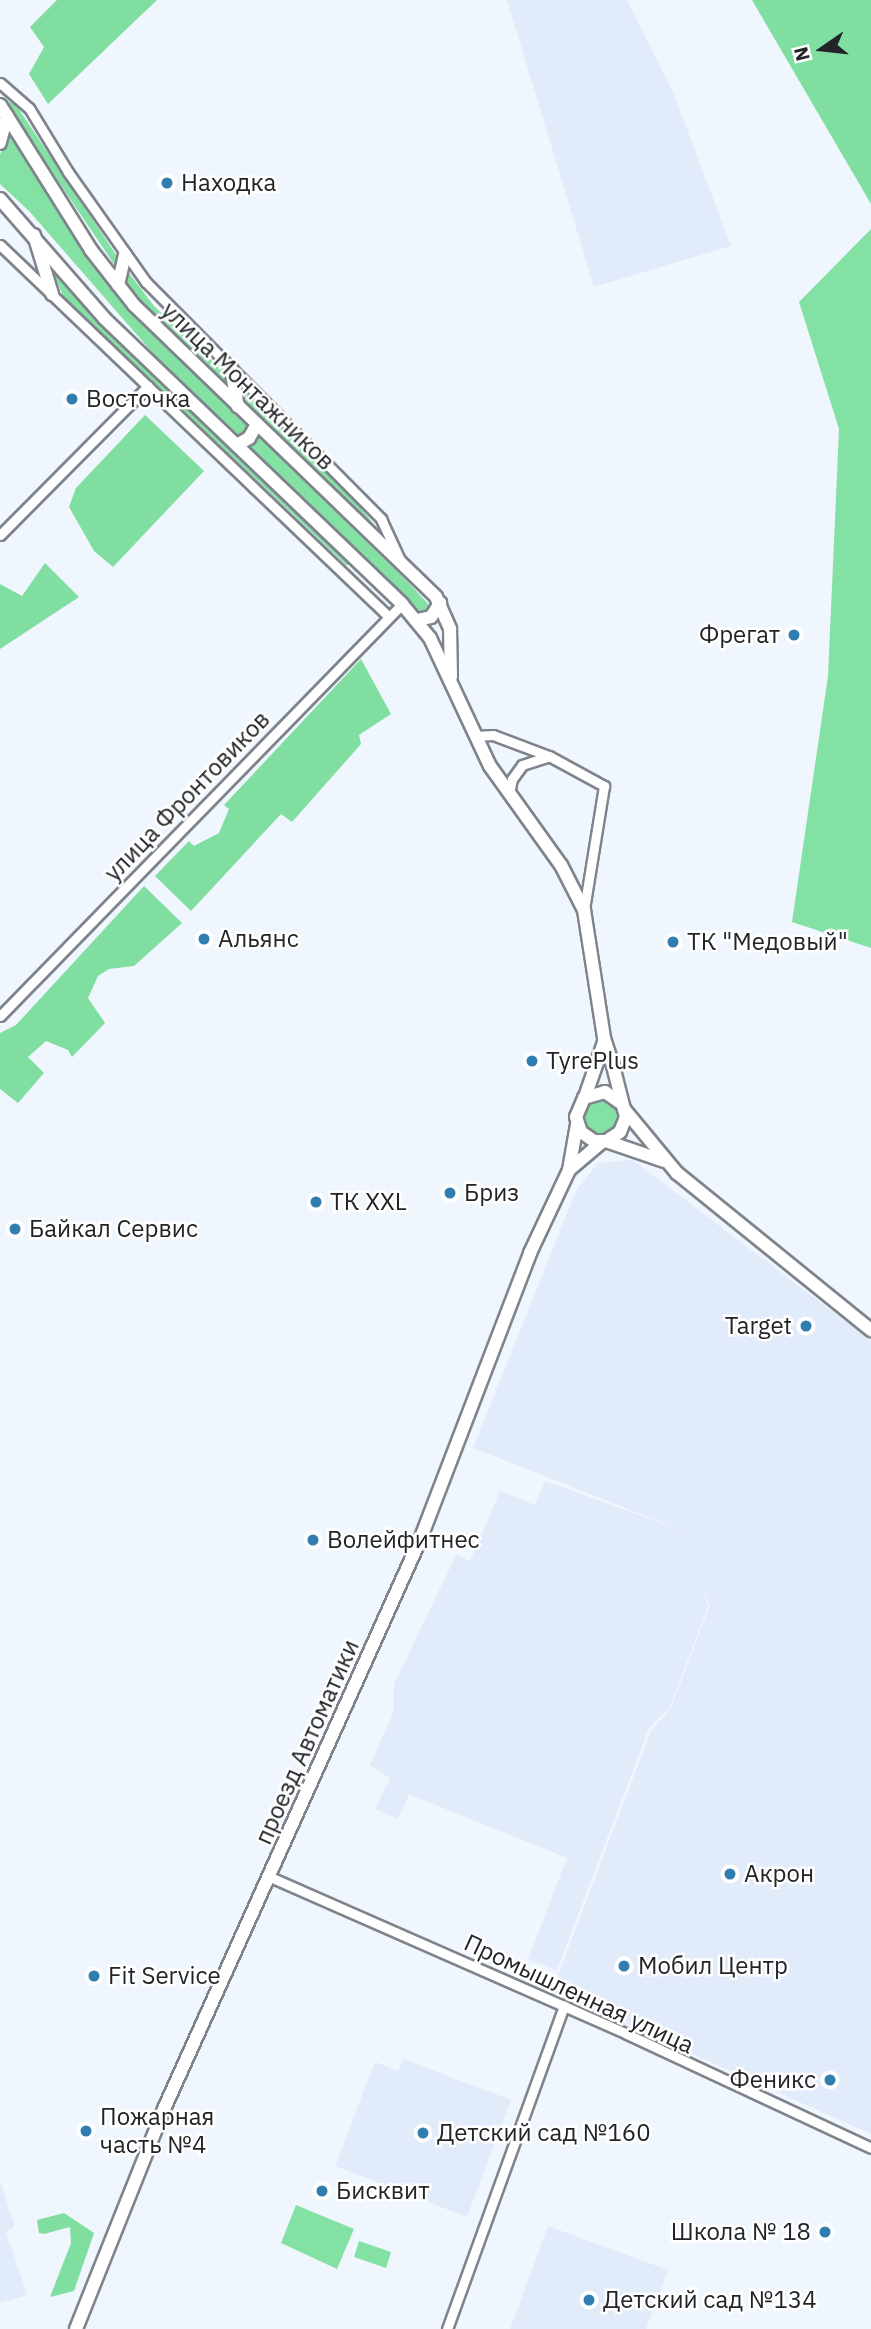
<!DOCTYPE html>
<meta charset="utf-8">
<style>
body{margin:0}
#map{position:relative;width:871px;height:2329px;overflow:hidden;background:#f0f6fe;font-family:"IBM Plex Sans",sans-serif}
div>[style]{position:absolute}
.built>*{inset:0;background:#e2ebfa}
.green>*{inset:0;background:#84e1a4}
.round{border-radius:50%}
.forest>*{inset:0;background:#7fdea0}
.roads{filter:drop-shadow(2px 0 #7f848c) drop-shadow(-2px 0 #7f848c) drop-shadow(0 2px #7f848c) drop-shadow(0 -2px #7f848c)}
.minor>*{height:9px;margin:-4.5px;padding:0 4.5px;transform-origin:4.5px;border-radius:4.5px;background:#fff}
.secondary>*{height:12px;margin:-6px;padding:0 6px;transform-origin:6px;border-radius:6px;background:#fff}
.dots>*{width:19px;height:19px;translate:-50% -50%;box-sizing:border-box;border:4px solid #fff;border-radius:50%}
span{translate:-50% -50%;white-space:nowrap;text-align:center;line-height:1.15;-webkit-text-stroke:5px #fff;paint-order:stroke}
.poi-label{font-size:24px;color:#222427}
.left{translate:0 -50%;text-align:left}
.right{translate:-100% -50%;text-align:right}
.street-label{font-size:24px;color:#222427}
.north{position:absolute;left:787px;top:14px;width:70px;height:70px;-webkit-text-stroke:5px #fff;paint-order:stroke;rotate:256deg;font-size:19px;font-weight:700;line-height:28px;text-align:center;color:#222427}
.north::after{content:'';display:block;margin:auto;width:24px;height:32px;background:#222427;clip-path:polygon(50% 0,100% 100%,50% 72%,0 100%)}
</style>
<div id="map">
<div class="built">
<div style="clip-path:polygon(507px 0,627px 0,673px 92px,731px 246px,594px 287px)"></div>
<div style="clip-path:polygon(633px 1160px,871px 1341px,871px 2134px,552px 1991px,651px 1731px,671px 1708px,710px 1605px,704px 1593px,708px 1606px,670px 1707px,649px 1728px,557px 1970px,528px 1959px,567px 1858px,409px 1794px,398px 1819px,375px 1809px,390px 1778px,370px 1765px,394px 1711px,394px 1684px,456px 1555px,470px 1561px,500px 1491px,535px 1505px,545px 1481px,692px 1534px,473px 1448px,576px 1191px,598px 1163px)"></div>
<div style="clip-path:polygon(403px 2059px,511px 2100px,467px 2217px,335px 2166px,375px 2062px,398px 2071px)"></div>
<div style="clip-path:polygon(0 2180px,15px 2227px,6px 2231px,27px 2295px,0 2303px)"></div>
<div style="clip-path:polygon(548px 2226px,668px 2270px,646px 2329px,510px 2329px)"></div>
</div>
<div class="green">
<div style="clip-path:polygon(2px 98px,16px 105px,117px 256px,116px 267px)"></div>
<div style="clip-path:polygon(11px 135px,123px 302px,249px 427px,248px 432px,240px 438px,158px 359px,29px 211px,0 184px,0 154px)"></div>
<div style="clip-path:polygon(871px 229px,871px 948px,792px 922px,828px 676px,839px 429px,799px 302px)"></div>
<div style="clip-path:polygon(46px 255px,92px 315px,353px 565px,346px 565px,63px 296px)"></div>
<div style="clip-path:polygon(126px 269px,154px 306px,229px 377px,232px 392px,148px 311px,125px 280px)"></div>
<div style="clip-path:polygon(238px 385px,352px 497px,388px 542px,240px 399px)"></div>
<div style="clip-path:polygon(259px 437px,408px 582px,432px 608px,423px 615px,249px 447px)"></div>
<div class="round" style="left:583px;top:1100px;width:36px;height:36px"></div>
<div style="clip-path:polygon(296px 2205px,354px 2229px,337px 2269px,281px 2243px)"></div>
<div style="clip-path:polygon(359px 2241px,391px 2252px,386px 2268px,354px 2257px)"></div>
</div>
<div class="forest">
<div style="clip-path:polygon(57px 0,157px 0,48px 104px,29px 74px,44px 47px,30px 27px)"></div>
<div style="clip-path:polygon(752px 0,871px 0,871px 204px)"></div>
<div style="clip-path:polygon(145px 415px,204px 471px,113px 567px,94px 551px,69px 507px,76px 488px)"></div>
<div style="clip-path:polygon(45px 563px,79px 597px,0 649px,0 584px,22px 596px)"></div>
<div style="clip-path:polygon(361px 659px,391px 714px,359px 735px,361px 744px,292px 822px,281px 814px,191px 911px,155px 876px,189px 841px,194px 846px,219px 833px,229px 809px,224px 805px)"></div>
<div style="clip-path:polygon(144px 886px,182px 923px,134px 966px,109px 969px,98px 976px,88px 998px,105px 1023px,72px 1057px,68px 1050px,46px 1041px,28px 1057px,44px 1073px,18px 1103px,0 1089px,0 1033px,16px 1025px)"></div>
<div style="clip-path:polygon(64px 2213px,94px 2233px,74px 2291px,50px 2297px,71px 2243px,70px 2227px,44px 2234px,39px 2233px,37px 2220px)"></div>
</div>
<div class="roads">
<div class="minor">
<div style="left:0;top:83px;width:38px;rotate:41deg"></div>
<div style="left:29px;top:108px;width:75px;rotate:58.6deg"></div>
<div style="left:68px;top:172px;width:135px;rotate:54.7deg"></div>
<div style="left:146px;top:282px;width:334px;rotate:45.2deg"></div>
<div style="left:381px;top:519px;width:45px;rotate:65.1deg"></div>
<div style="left:0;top:245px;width:538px;rotate:43.72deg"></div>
<div style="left:0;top:535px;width:210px;rotate:-45.2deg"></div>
<div style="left:475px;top:736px;width:18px;rotate:-3deg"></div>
<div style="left:493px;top:735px;width:60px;rotate:20.6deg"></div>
<div style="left:549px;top:756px;width:63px;rotate:28.6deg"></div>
<div style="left:604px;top:786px;width:126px;rotate:99.2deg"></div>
<div style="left:509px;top:794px;width:15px;rotate:-79deg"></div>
<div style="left:512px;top:779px;width:17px;rotate:-54deg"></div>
<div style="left:522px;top:765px;width:28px;rotate:-18deg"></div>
<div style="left:0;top:1016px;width:576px;rotate:-45.7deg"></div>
<div style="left:270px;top:1877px;width:390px;rotate:23.7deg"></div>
<div style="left:627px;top:2034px;width:269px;rotate:25deg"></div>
<div style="left:447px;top:2329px;width:344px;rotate:-70.1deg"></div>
</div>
<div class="secondary">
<div style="left:0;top:105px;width:13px;rotate:58deg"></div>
<div style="left:7px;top:116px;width:28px;rotate:105deg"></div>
<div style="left:7px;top:116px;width:158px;rotate:57.9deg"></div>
<div style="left:91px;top:250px;width:70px;rotate:52deg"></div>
<div style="left:134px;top:305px;width:420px;rotate:44deg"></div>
<div style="left:436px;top:597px;width:35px;rotate:66deg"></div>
<div style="left:450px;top:629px;width:48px;rotate:88.8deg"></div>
<div style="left:0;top:199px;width:159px;rotate:48.8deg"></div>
<div style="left:105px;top:319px;width:412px;rotate:43.8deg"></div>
<div style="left:402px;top:604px;width:44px;rotate:50.5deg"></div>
<div style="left:430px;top:638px;width:141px;rotate:64.9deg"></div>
<div style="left:490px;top:766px;width:122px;rotate:54.4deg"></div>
<div style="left:561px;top:865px;width:51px;rotate:62.9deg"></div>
<div style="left:584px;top:910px;width:130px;rotate:81.1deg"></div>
<div style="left:604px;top:1038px;width:25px;rotate:72deg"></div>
<div style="left:612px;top:1062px;width:57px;rotate:75.7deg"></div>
<div style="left:626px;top:1117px;width:16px;rotate:112deg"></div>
<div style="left:620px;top:1132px;width:17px;rotate:147deg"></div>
<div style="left:606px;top:1141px;width:12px;rotate:180deg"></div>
<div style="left:594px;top:1141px;width:16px;rotate:-145deg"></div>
<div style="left:581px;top:1132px;width:16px;rotate:-108deg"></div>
<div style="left:576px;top:1117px;width:21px;rotate:-67deg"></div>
<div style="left:584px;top:1098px;width:22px;rotate:-16deg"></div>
<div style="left:605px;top:1092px;width:21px;rotate:35deg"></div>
<div style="left:34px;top:235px;width:62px;rotate:73deg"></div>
<div style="left:118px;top:285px;width:31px;rotate:-77deg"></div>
<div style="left:231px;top:368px;width:39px;rotate:80deg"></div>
<div style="left:237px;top:445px;width:14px;rotate:-30deg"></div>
<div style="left:249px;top:438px;width:16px;rotate:-60deg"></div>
<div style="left:417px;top:620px;width:14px;rotate:-12deg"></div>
<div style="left:431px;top:617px;width:17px;rotate:-57deg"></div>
<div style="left:585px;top:1097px;width:58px;rotate:-70.9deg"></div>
<div style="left:624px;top:1109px;width:83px;rotate:50.4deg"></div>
<div style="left:677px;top:1173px;width:250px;rotate:39deg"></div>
<div style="left:606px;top:1141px;width:61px;rotate:19deg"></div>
<div style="left:569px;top:1170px;width:43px;rotate:-40.3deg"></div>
<div style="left:76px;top:2329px;width:237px;rotate:-68.2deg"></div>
<div style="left:164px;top:2109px;width:624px;rotate:-65.78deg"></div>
<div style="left:420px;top:1540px;width:307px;rotate:-69deg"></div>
<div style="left:530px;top:1253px;width:92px;rotate:-64.8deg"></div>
<div style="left:569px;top:1170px;width:47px;rotate:-80.1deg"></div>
</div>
</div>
<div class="dots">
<div style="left:167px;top:183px;background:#307eb0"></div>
<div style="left:72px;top:399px;background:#307eb0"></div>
<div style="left:794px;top:635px;background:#307eb0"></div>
<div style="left:204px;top:939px;background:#307eb0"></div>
<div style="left:673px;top:942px;background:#307eb0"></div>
<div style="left:532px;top:1061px;background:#307eb0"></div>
<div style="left:450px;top:1193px;background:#307eb0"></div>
<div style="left:316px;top:1202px;background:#307eb0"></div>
<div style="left:15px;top:1229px;background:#307eb0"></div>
<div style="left:806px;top:1326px;background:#307eb0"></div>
<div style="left:313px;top:1540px;background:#307eb0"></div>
<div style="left:730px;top:1874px;background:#307eb0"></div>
<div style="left:624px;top:1966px;background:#307eb0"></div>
<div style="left:94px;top:1976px;background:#307eb0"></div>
<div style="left:830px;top:2080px;background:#307eb0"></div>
<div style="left:86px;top:2131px;background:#307eb0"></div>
<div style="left:423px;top:2133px;background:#307eb0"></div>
<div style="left:322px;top:2191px;background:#307eb0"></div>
<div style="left:825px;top:2232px;background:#307eb0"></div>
<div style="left:589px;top:2300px;background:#307eb0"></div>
</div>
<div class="poi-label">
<span class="left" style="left:181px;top:183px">Находка</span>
<span class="left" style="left:86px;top:399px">Восточка</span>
<span class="right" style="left:780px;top:635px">Фрегат</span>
<span class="left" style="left:218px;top:939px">Альянс</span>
<span class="left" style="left:687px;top:942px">ТК "Медовый"</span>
<span class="left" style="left:546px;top:1061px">TyrePlus</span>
<span class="left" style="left:464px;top:1193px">Бриз</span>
<span class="left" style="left:330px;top:1202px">ТК XXL</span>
<span class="left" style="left:29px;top:1229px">Байкал Сервис</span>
<span class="right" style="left:792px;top:1326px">Target</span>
<span class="left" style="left:327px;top:1540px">Волейфитнес</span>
<span class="left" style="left:744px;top:1874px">Акрон</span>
<span class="left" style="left:638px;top:1966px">Мобил Центр</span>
<span class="left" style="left:108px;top:1976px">Fit Service</span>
<span class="right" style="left:816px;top:2080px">Феникс</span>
<span class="left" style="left:100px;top:2131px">Пожарная<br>часть №4</span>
<span class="left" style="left:437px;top:2133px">Детский сад №160</span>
<span class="left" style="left:336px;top:2191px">Бисквит</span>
<span class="right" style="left:811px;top:2232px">Школа № 18</span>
<span class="left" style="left:603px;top:2300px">Детский сад №134</span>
</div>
<div class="street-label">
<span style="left:248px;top:386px;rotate:44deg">улица Монтажников</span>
<span style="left:187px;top:796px;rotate:-46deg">улица Фронтовиков</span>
<span style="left:307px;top:1742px;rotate:-66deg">проезд Автоматики</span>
<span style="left:579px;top:1994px;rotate:25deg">Промышленная улица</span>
</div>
<div class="north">N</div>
</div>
